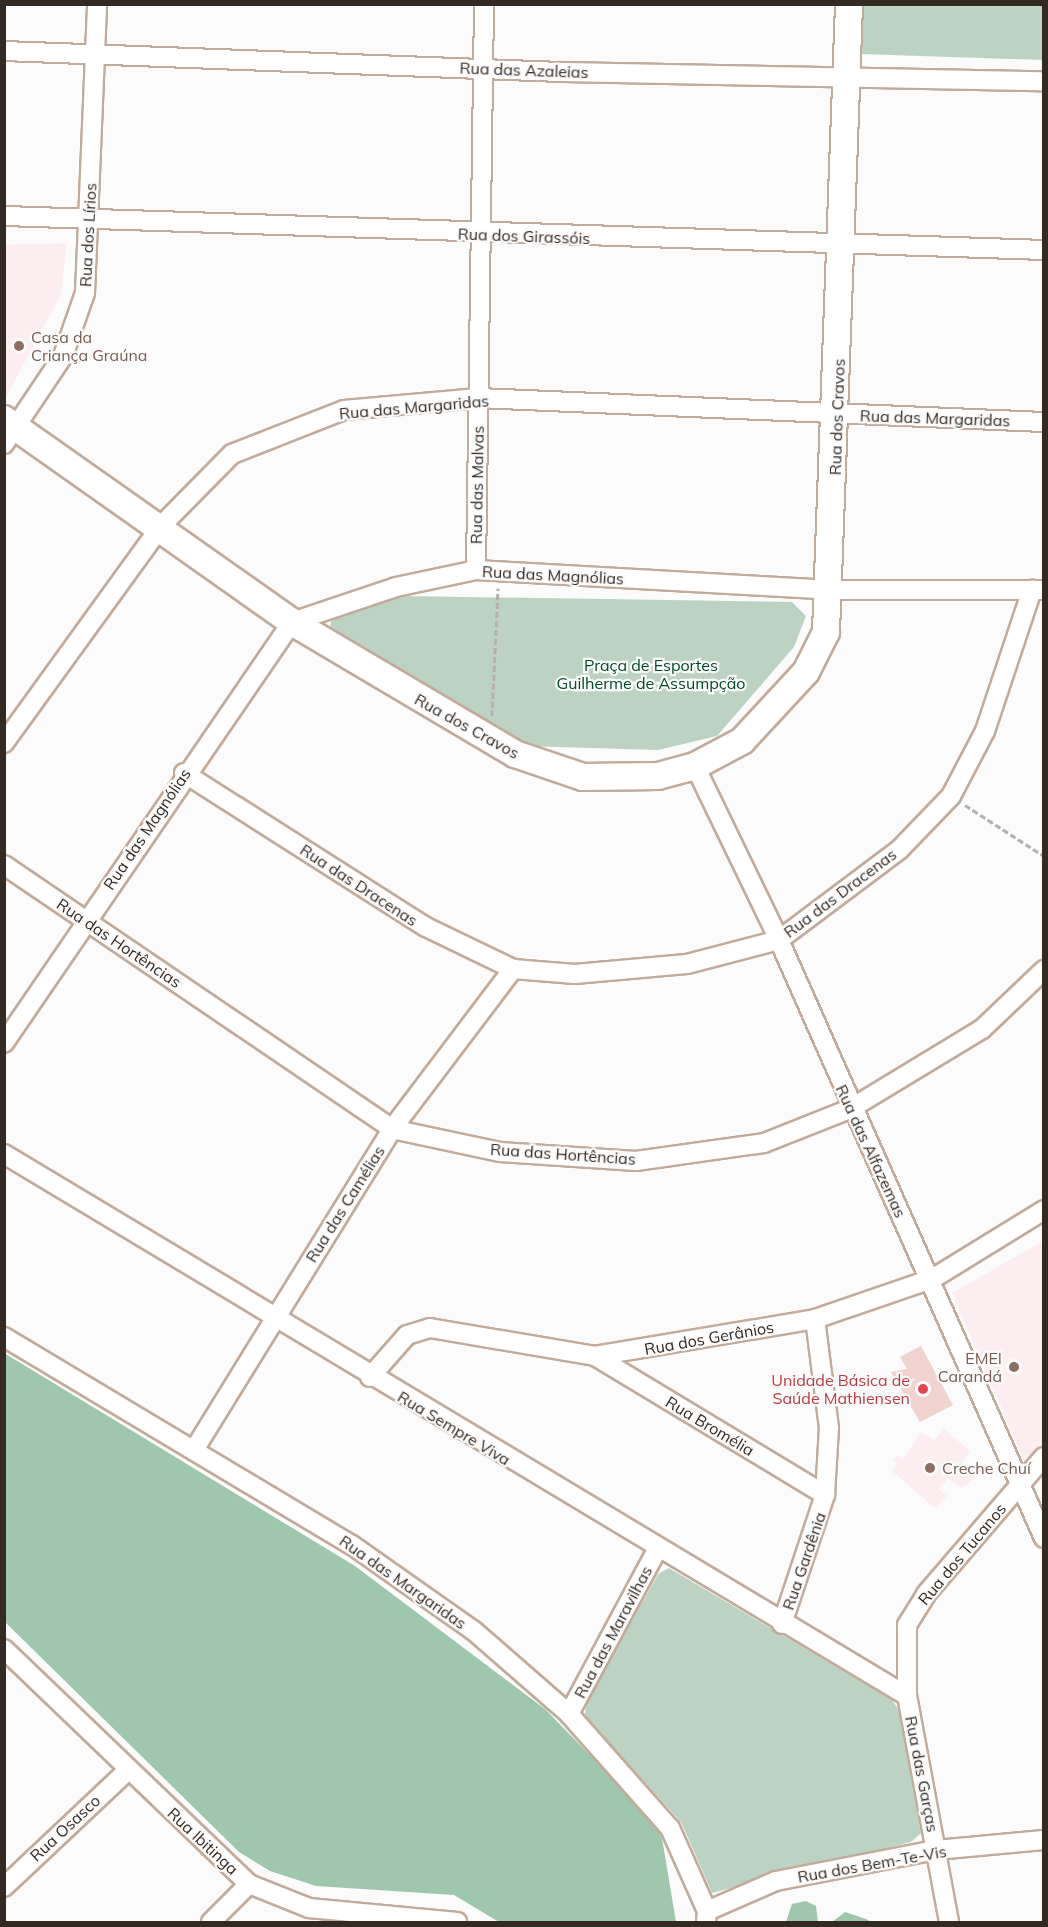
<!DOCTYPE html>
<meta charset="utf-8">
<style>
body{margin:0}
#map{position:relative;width:1048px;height:1927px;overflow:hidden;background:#fbfbfb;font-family:Mulish,sans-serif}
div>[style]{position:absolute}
.education>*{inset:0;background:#fcedf1}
.green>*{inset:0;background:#bcd3c4}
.forest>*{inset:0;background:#9fc7ae}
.building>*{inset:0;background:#f0d2cf}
.path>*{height:3px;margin-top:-1.5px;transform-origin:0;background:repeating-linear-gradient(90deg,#b5b1af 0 6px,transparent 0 9px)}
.roads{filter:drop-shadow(2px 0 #c2ab9b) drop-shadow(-2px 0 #c2ab9b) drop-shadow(0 2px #c2ab9b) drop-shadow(0 -2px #c2ab9b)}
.street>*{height:18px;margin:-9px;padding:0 9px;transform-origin:9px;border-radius:9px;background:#fff}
.secondary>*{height:26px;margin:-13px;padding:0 13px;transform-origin:13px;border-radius:13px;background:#fff}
.dots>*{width:16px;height:16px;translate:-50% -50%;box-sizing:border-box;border:3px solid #fbfbfb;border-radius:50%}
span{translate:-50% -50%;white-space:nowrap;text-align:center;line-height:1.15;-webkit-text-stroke:4.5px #fbfbfb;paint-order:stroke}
.street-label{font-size:16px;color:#332a24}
.education-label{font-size:16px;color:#785e54}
.left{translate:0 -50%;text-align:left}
.right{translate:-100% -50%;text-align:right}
.park-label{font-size:16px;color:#00482a}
.health-label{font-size:16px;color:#be3a42}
.frame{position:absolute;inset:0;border:6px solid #332a24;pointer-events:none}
</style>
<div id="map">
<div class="education">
<div style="clip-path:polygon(67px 243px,61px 294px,5px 399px,5px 245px)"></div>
<div style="clip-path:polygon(1043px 1241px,1043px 1441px,1024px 1460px,952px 1293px)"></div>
<div style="clip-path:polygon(944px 1429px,970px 1451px,962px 1464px,977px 1476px,962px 1488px,948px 1478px,939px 1489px,947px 1496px,935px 1508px,892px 1471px,897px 1464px,893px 1461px,898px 1455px,903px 1459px,921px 1432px,934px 1440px)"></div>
</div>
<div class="green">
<div style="clip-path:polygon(862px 5px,1043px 5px,1043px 60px,861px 54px)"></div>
<div style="clip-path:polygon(405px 596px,792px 602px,806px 616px,794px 647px,717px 736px,658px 750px,525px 746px,330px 630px,331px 620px)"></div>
<div style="clip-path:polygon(669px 1568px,892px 1700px,899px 1710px,921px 1833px,911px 1842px,712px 1893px,681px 1822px,585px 1716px,586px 1703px,658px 1574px)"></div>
</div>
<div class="forest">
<div style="clip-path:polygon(4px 1353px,355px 1566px,545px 1709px,653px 1820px,662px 1838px,676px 1922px,499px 1922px,454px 1895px,316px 1886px,270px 1871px,239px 1852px,5px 1622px)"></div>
<div style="clip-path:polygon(806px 1901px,816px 1906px,818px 1922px,786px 1922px,792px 1904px)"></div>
<div style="clip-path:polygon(845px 1912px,866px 1919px,871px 1922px,832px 1922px)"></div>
</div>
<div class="building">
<div style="clip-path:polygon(921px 1346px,953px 1405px,920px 1422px,891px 1372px,907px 1369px,900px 1357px)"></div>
</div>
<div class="path">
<div style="left:492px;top:716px;width:128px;rotate:-87.3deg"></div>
<div style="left:965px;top:805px;width:94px;rotate:32.8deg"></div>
</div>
<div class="roads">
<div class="street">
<div style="left:4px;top:51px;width:556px;rotate:2.16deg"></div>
<div style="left:560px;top:72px;width:484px;rotate:1.1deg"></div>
<div style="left:4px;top:216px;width:1041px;rotate:1.87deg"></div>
<div style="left:4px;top:444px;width:106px;rotate:-56.2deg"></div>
<div style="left:63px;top:356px;width:67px;rotate:-70.8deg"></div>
<div style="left:85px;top:293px;width:289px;rotate:-87.6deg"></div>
<div style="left:476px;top:570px;width:566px;rotate:-89.19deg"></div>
<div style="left:4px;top:743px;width:268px;rotate:-54.1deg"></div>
<div style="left:161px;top:526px;width:101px;rotate:-45.4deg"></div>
<div style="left:232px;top:454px;width:120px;rotate:-21.4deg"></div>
<div style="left:344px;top:410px;width:135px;rotate:-5.1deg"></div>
<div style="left:478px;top:398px;width:567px;rotate:2.43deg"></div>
<div style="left:695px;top:766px;width:193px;rotate:64.2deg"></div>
<div style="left:779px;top:940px;width:654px;rotate:66.1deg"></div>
<div style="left:184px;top:773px;width:287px;rotate:32.5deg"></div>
<div style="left:426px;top:927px;width:97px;rotate:25.8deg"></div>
<div style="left:513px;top:969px;width:62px;rotate:4.6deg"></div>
<div style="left:575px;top:974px;width:112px;rotate:-5.1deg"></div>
<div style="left:687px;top:964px;width:95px;rotate:-14.6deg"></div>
<div style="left:779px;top:940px;width:150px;rotate:-36.9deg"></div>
<div style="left:899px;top:850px;width:75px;rotate:-46.1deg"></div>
<div style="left:951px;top:796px;width:73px;rotate:-62.4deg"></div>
<div style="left:985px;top:731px;width:149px;rotate:-71.6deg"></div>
<div style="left:4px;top:865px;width:469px;rotate:34.2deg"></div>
<div style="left:392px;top:1129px;width:110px;rotate:12deg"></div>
<div style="left:500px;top:1152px;width:136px;rotate:3.8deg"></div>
<div style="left:636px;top:1161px;width:129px;rotate:-8deg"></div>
<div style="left:764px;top:1143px;width:92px;rotate:-21.6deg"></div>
<div style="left:850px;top:1109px;width:154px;rotate:-31.2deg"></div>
<div style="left:982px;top:1029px;width:86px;rotate:-43.6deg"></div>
<div style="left:4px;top:1043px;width:510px;rotate:-55.62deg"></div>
<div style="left:292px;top:622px;width:110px;rotate:-18.6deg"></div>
<div style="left:396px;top:587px;width:82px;rotate:-12deg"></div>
<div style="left:476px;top:570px;width:356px;rotate:3.2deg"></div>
<div style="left:831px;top:590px;width:213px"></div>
<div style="left:4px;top:1154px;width:1053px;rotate:30.97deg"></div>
<div style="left:4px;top:1337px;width:405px;rotate:30.9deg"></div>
<div style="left:352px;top:1545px;width:149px;rotate:35.2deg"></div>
<div style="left:474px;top:1631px;width:126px;rotate:41.1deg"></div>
<div style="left:569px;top:1714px;width:152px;rotate:48.5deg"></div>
<div style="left:670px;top:1828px;width:91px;rotate:66deg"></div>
<div style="left:707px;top:1911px;width:11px;rotate:95deg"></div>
<div style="left:595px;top:1356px;width:269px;rotate:31.1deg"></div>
<div style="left:370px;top:1377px;width:56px;rotate:-48.6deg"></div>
<div style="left:407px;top:1335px;width:24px;rotate:-17deg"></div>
<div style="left:430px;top:1328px;width:167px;rotate:9.6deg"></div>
<div style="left:595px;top:1356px;width:223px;rotate:-9.5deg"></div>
<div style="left:815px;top:1319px;width:124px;rotate:-18.9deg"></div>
<div style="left:932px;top:1279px;width:132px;rotate:-31.6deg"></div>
<div style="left:194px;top:1450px;width:377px;rotate:-58.3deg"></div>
<div style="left:392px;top:1129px;width:201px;rotate:-52.9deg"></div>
<div style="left:782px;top:1624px;width:136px;rotate:-71.6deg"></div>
<div style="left:825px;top:1495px;width:67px;rotate:-86.6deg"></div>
<div style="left:829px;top:1428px;width:110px;rotate:-97.3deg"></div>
<div style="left:4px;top:1649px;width:339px;rotate:43.8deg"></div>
<div style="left:249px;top:1884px;width:65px;rotate:21.8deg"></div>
<div style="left:309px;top:1908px;width:149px;rotate:5.4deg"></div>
<div style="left:569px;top:1714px;width:186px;rotate:-61.8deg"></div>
<div style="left:4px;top:1887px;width:169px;rotate:-43.3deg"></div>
<div style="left:707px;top:1911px;width:75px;rotate:-23.5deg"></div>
<div style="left:776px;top:1881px;width:163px;rotate:-11deg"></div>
<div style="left:936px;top:1850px;width:108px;rotate:-5.3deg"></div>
<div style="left:211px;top:1922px;width:54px;rotate:-45deg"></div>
<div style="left:949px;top:1922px;width:230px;rotate:-100.5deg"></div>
<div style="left:907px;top:1696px;width:71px;rotate:-90deg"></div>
<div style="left:907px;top:1625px;width:36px;rotate:-58deg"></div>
<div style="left:926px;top:1594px;width:181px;rotate:-49.3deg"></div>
</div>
<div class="secondary">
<div style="left:4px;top:419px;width:352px;rotate:35.2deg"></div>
<div style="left:292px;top:622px;width:259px;rotate:30.6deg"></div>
<div style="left:515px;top:754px;width:72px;rotate:18.7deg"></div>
<div style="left:583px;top:777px;width:75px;rotate:-0.8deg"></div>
<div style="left:658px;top:776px;width:38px;rotate:-15deg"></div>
<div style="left:695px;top:766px;width:53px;rotate:-28deg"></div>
<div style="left:742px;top:741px;width:94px;rotate:-47.2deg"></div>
<div style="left:806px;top:672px;width:45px;rotate:-63.4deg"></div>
<div style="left:826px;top:632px;width:628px;rotate:-87.9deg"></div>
</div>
</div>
<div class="dots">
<div style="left:19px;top:346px;background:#8d6e63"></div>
<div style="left:1014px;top:1367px;background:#8d6e63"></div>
<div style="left:923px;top:1389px;background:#e0444e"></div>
<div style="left:930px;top:1468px;background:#8d6e63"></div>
</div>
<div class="street-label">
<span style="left:524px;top:70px;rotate:2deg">Rua das Azaleias</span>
<span style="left:88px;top:235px;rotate:-87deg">Rua dos Lírios</span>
<span style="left:524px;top:236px;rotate:2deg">Rua dos Girassóis</span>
<span style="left:414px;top:407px;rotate:-5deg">Rua das Margaridas</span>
<span style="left:837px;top:417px;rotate:-88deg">Rua dos Cravos</span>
<span style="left:935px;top:418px;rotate:2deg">Rua das Margaridas</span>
<span style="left:477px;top:485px;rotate:-89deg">Rua das Malvas</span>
<span style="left:553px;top:575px;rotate:3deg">Rua das Magnólias</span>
<span style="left:467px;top:726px;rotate:29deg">Rua dos Cravos</span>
<span style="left:147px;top:829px;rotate:-56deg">Rua das Magnólias</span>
<span style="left:359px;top:885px;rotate:33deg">Rua das Dracenas</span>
<span style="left:840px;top:893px;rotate:-37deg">Rua das Dracenas</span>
<span style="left:119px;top:943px;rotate:34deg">Rua das Hortências</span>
<span style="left:871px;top:1151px;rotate:65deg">Rua das Alfazemas</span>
<span style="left:563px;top:1154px;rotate:4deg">Rua das Hortências</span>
<span style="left:345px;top:1204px;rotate:-58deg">Rua das Camélias</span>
<span style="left:709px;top:1338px;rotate:-10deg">Rua dos Gerânios</span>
<span style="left:710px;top:1426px;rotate:31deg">Rua Bromélia</span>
<span style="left:454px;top:1428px;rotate:31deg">Rua Sempre Viva</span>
<span style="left:962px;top:1554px;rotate:-50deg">Rua dos Tucanos</span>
<span style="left:804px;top:1561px;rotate:-71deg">Rua Gardênia</span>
<span style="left:403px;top:1582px;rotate:35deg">Rua das Margaridas</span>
<span style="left:613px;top:1632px;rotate:-62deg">Rua das Maravilhas</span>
<span style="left:922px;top:1774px;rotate:79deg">Rua das Garças</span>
<span style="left:65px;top:1828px;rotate:-43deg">Rua Osasco</span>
<span style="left:203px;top:1841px;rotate:43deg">Rua Ibitinga</span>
<span style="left:872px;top:1864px;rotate:-10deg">Rua dos Bem-Te-Vis</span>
</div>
<div class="education-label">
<span class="left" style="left:31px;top:346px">Casa da<br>Criança Graúna</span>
<span class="right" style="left:1002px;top:1367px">EMEI<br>Carandá</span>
<span class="left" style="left:942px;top:1468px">Creche Chuí</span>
</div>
<div class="park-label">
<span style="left:651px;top:674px">Praça de Esportes<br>Guilherme de Assumpção</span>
</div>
<div class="health-label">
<span class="right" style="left:910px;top:1389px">Unidade Básica de<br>Saúde Mathiensen</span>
</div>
<div class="frame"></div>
</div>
